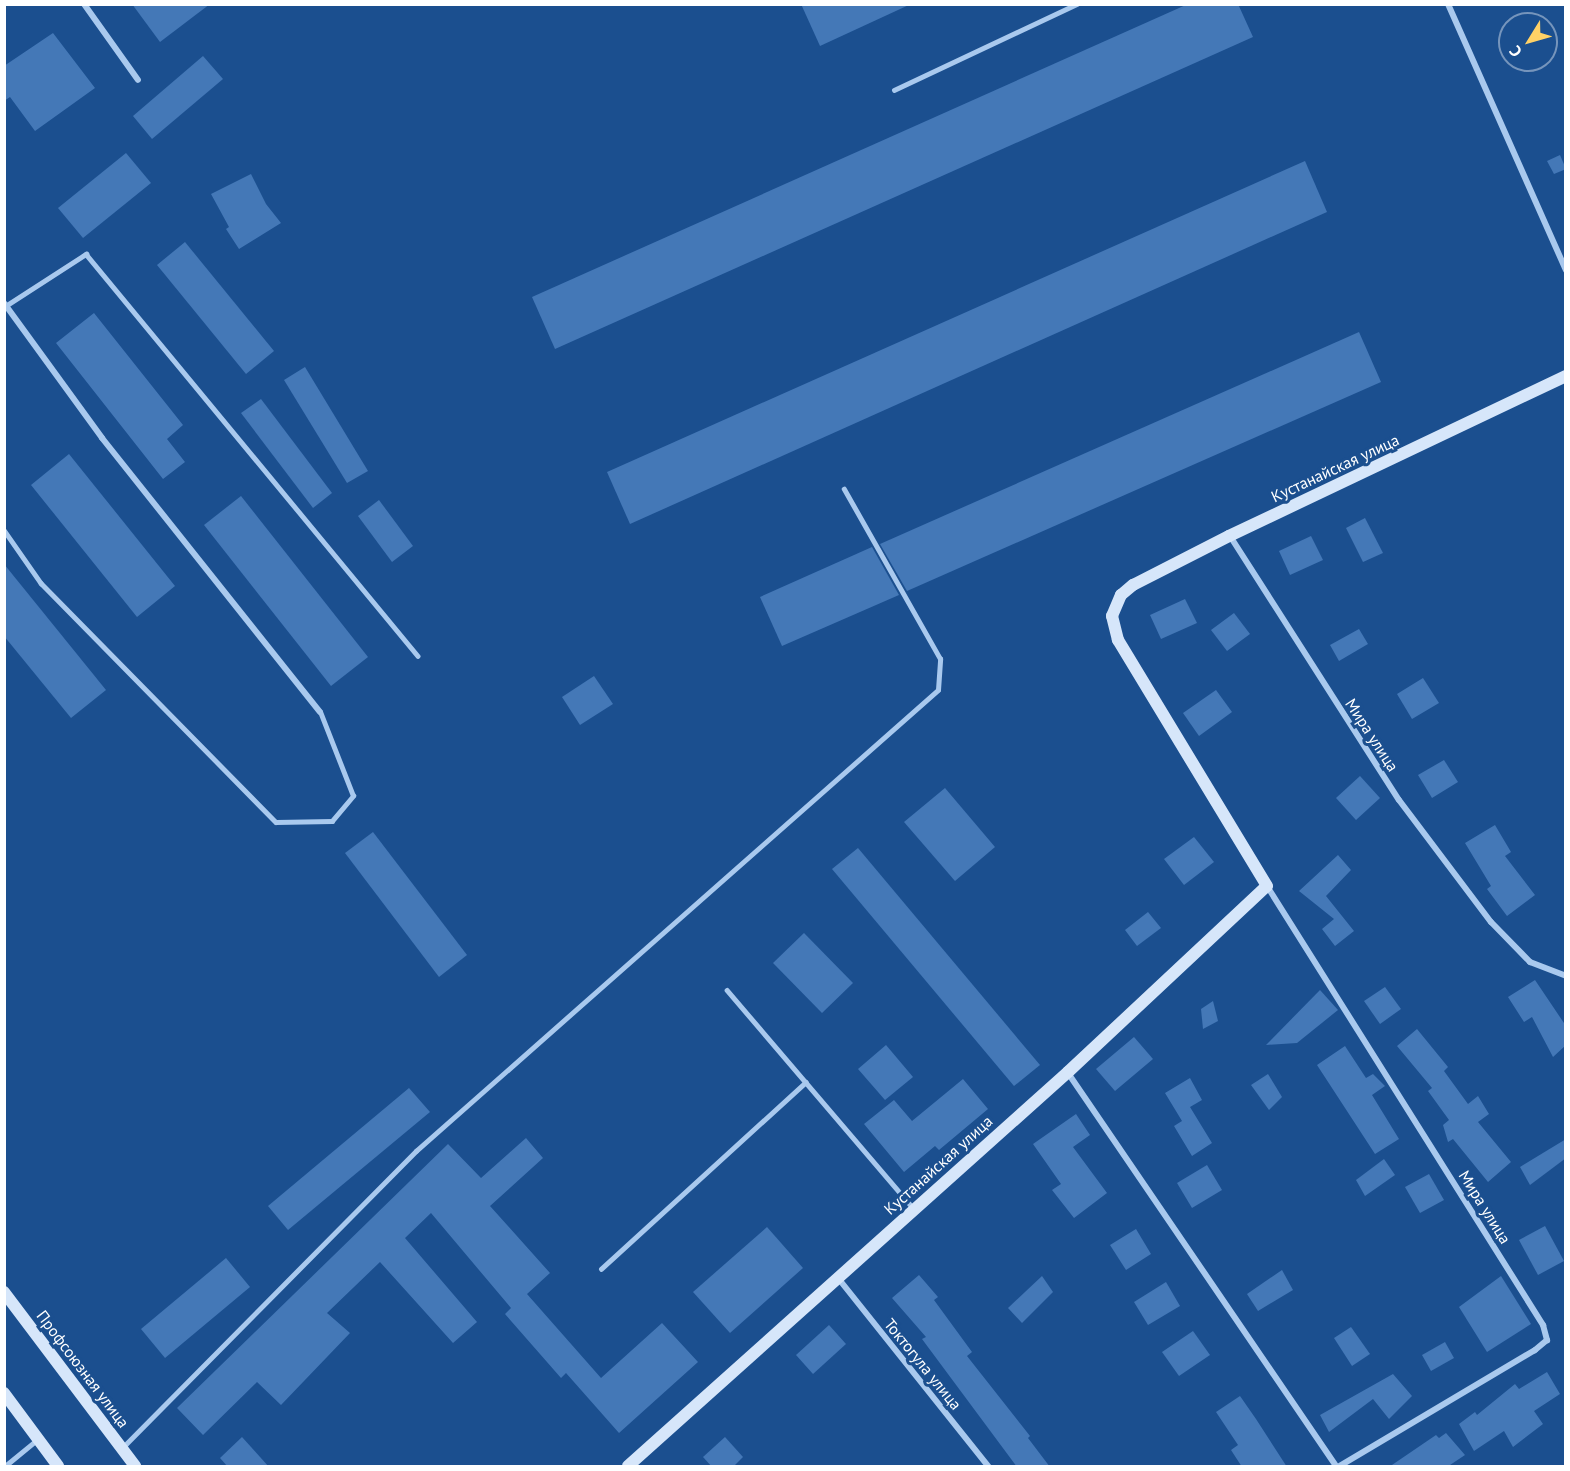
<!DOCTYPE html>
<meta charset="utf-8">
<style>
body{margin:0}
#map{position:relative;width:1570px;height:1471px;overflow:hidden;background:#1b4f8f;font-family:"PT Sans",sans-serif}
div>[style]{position:absolute}
.building>*{inset:0;background:#4478b7}
.lane>*{height:4.5px;margin:-2.25px;padding:0 2.25px;transform-origin:2.25px;border-radius:2.25px;background:#a9c9ee}
.street>*{height:6px;margin:-3px;padding:0 3px;transform-origin:3px;border-radius:3px;background:#a9c9ee}
.secondary>*{height:12px;margin:-6px;padding:0 6px;transform-origin:6px;border-radius:6px;background:#d6e6fa}
span{translate:-50% -50%;white-space:nowrap;text-align:center;line-height:1.15;-webkit-text-stroke:6px #1b4f8f;paint-order:stroke}
.street-label{font-size:16px;color:#fff}
.frame{position:absolute;inset:0;border:6px solid #fff;pointer-events:none}
.north{position:absolute;left:1498px;top:12px;width:60px;height:60px;box-sizing:border-box;background:#1b4f8f;border:2px solid #7695bc;border-radius:50%;rotate:233deg;font-size:16px;font-weight:700;line-height:24px;text-align:center;color:#fff}
.north::after{content:'';display:block;margin:auto;width:21px;height:27px;background:#ffd166;clip-path:polygon(50% 0,100% 100%,50% 72%,0 100%)}
</style>
<div id="map">
<div class="building">
<div style="clip-path:polygon(132px 4px,210px 4px,160px 42px)"></div>
<div style="clip-path:polygon(801px 4px,911px 4px,820px 46px)"></div>
<div style="clip-path:polygon(1188px 4px,1238px 4px,1253px 37px,555px 349px,532px 297px)"></div>
<div style="clip-path:polygon(53px 33px,95px 88px,35px 131px,10px 97px,4px 101px,4px 66px)"></div>
<div style="clip-path:polygon(203px 56px,223px 79px,152px 139px,133px 116px)"></div>
<div style="clip-path:polygon(126px 153px,151px 183px,83px 238px,58px 208px)"></div>
<div style="clip-path:polygon(1560px 155px,1566px 169px,1554px 174px,1547px 161px)"></div>
<div style="clip-path:polygon(1305px 161px,1327px 212px,630px 524px,607px 472px)"></div>
<div style="clip-path:polygon(251px 174px,266px 204px,281px 223px,239px 249px,226px 229px,229px 227px,211px 194px)"></div>
<div style="clip-path:polygon(185px 242px,274px 351px,246px 374px,157px 265px)"></div>
<div style="clip-path:polygon(94px 313px,183px 425px,167px 439px,185px 462px,163px 479px,56px 343px)"></div>
<div style="clip-path:polygon(1359px 332px,1381px 382px,907px 591px,880px 544px)"></div>
<div style="clip-path:polygon(305px 367px,368px 471px,347px 483px,284px 380px)"></div>
<div style="clip-path:polygon(261px 399px,332px 493px,313px 508px,241px 413px)"></div>
<div style="clip-path:polygon(69px 454px,175px 586px,137px 617px,31px 485px)"></div>
<div style="clip-path:polygon(241px 496px,368px 657px,331px 686px,204px 525px)"></div>
<div style="clip-path:polygon(379px 500px,413px 546px,392px 562px,358px 516px)"></div>
<div style="clip-path:polygon(1365px 518px,1383px 553px,1363px 562px,1346px 528px)"></div>
<div style="clip-path:polygon(1311px 536px,1323px 560px,1290px 575px,1279px 551px)"></div>
<div style="clip-path:polygon(872px 547px,899px 595px,782px 646px,760px 597px)"></div>
<div style="clip-path:polygon(4px 564px,106px 690px,71px 718px,4px 636px)"></div>
<div style="clip-path:polygon(1185px 599px,1197px 623px,1161px 639px,1150px 615px)"></div>
<div style="clip-path:polygon(1234px 613px,1250px 634px,1227px 651px,1211px 630px)"></div>
<div style="clip-path:polygon(1359px 629px,1368px 644px,1339px 661px,1330px 645px)"></div>
<div style="clip-path:polygon(594px 676px,613px 704px,580px 725px,562px 697px)"></div>
<div style="clip-path:polygon(1423px 678px,1439px 703px,1412px 719px,1397px 694px)"></div>
<div style="clip-path:polygon(1216px 690px,1232px 712px,1199px 736px,1183px 713px)"></div>
<div style="clip-path:polygon(1444px 760px,1458px 782px,1432px 798px,1418px 775px)"></div>
<div style="clip-path:polygon(1360px 776px,1380px 798px,1356px 820px,1336px 798px)"></div>
<div style="clip-path:polygon(945px 788px,995px 847px,955px 881px,904px 822px)"></div>
<div style="clip-path:polygon(1495px 825px,1511px 852px,1505px 856px,1535px 895px,1507px 916px,1487px 889px,1491px 886px,1465px 843px)"></div>
<div style="clip-path:polygon(373px 832px,467px 955px,439px 977px,345px 853px)"></div>
<div style="clip-path:polygon(1194px 837px,1214px 862px,1184px 885px,1164px 859px)"></div>
<div style="clip-path:polygon(858px 848px,1040px 1065px,1014px 1086px,832px 869px)"></div>
<div style="clip-path:polygon(1338px 855px,1351px 870px,1326px 896px,1354px 931px,1335px 946px,1322px 929px,1334px 919px,1299px 891px)"></div>
<div style="clip-path:polygon(1148px 912px,1161px 928px,1137px 946px,1125px 930px)"></div>
<div style="clip-path:polygon(804px 933px,853px 983px,822px 1013px,773px 963px)"></div>
<div style="clip-path:polygon(1535px 980px,1566px 1026px,1566px 1045px,1553px 1057px,1532px 1017px,1524px 1022px,1508px 997px)"></div>
<div style="clip-path:polygon(1385px 987px,1401px 1009px,1380px 1024px,1364px 1001px)"></div>
<div style="clip-path:polygon(1320px 990px,1338px 1010px,1297px 1043px,1266px 1045px)"></div>
<div style="clip-path:polygon(1213px 1001px,1218px 1021px,1203px 1029px,1201px 1009px)"></div>
<div style="clip-path:polygon(1417px 1029px,1448px 1067px,1444px 1071px,1468px 1104px,1478px 1096px,1489px 1114px,1478px 1122px,1511px 1162px,1488px 1182px,1453px 1139px,1448px 1142px,1443px 1125px,1449px 1120px,1428px 1091px,1432px 1088px,1397px 1046px)"></div>
<div style="clip-path:polygon(1134px 1037px,1153px 1059px,1115px 1091px,1096px 1069px)"></div>
<div style="clip-path:polygon(886px 1045px,913px 1077px,885px 1100px,858px 1069px)"></div>
<div style="clip-path:polygon(1345px 1046px,1366px 1078px,1373px 1074px,1385px 1086px,1372px 1095px,1399px 1139px,1375px 1154px,1317px 1065px)"></div>
<div style="clip-path:polygon(1268px 1074px,1282px 1097px,1269px 1110px,1251px 1085px)"></div>
<div style="clip-path:polygon(1190px 1078px,1202px 1100px,1190px 1107px,1212px 1143px,1192px 1156px,1174px 1126px,1182px 1121px,1165px 1093px)"></div>
<div style="clip-path:polygon(963px 1079px,988px 1109px,939px 1150px,935px 1146px,904px 1172px,864px 1124px,894px 1100px,912px 1121px)"></div>
<div style="clip-path:polygon(409px 1088px,430px 1112px,288px 1230px,268px 1206px)"></div>
<div style="clip-path:polygon(1076px 1114px,1090px 1135px,1073px 1147px,1107px 1193px,1074px 1218px,1052px 1190px,1061px 1184px,1033px 1144px)"></div>
<div style="clip-path:polygon(526px 1138px,543px 1158px,490px 1206px,550px 1273px,527px 1294px,601px 1378px,662px 1323px,698px 1362px,619px 1433px,566px 1373px,561px 1378px,505px 1314px,511px 1308px,431px 1213px,405px 1238px,477px 1322px,453px 1343px,380px 1262px,327px 1313px,350px 1333px,281px 1405px,257px 1382px,203px 1435px,177px 1408px,448px 1144px,481px 1178px)"></div>
<div style="clip-path:polygon(1566px 1139px,1566px 1158px,1530px 1185px,1520px 1167px)"></div>
<div style="clip-path:polygon(1384px 1159px,1395px 1175px,1365px 1196px,1356px 1180px)"></div>
<div style="clip-path:polygon(1207px 1165px,1222px 1190px,1192px 1208px,1177px 1183px)"></div>
<div style="clip-path:polygon(1429px 1174px,1444px 1200px,1420px 1213px,1405px 1187px)"></div>
<div style="clip-path:polygon(1545px 1226px,1564px 1261px,1538px 1275px,1519px 1240px)"></div>
<div style="clip-path:polygon(767px 1227px,803px 1268px,730px 1333px,693px 1292px)"></div>
<div style="clip-path:polygon(1136px 1229px,1151px 1254px,1126px 1270px,1110px 1245px)"></div>
<div style="clip-path:polygon(226px 1258px,250px 1287px,165px 1358px,141px 1329px)"></div>
<div style="clip-path:polygon(1282px 1270px,1293px 1290px,1258px 1311px,1247px 1294px)"></div>
<div style="clip-path:polygon(919px 1275px,938px 1297px,934px 1300px,972px 1352px,967px 1356px,1030px 1436px,1028px 1438px,1050px 1467px,1017px 1467px,922px 1339px,926px 1337px,892px 1298px)"></div>
<div style="clip-path:polygon(1042px 1276px,1053px 1292px,1022px 1323px,1008px 1308px)"></div>
<div style="clip-path:polygon(1501px 1276px,1531px 1324px,1487px 1352px,1459px 1307px)"></div>
<div style="clip-path:polygon(1166px 1282px,1180px 1306px,1148px 1325px,1134px 1302px)"></div>
<div style="clip-path:polygon(829px 1325px,846px 1344px,813px 1374px,796px 1355px)"></div>
<div style="clip-path:polygon(1351px 1327px,1370px 1354px,1352px 1366px,1334px 1338px)"></div>
<div style="clip-path:polygon(1193px 1331px,1210px 1355px,1179px 1376px,1162px 1352px)"></div>
<div style="clip-path:polygon(1445px 1342px,1454px 1358px,1431px 1371px,1422px 1355px)"></div>
<div style="clip-path:polygon(1547px 1372px,1560px 1394px,1534px 1411px,1543px 1424px,1513px 1447px,1504px 1431px,1474px 1451px,1459px 1424px,1475px 1412px,1477px 1415px,1515px 1384px,1519px 1389px)"></div>
<div style="clip-path:polygon(1393px 1374px,1412px 1396px,1389px 1419px,1373px 1399px,1329px 1432px,1320px 1415px)"></div>
<div style="clip-path:polygon(1240px 1396px,1256px 1419px,1287px 1467px,1242px 1467px,1231px 1450px,1238px 1445px,1216px 1412px)"></div>
<div style="clip-path:polygon(1446px 1433px,1465px 1455px,1447px 1467px,1389px 1467px,1436px 1435px,1439px 1438px)"></div>
<div style="clip-path:polygon(242px 1437px,269px 1467px,228px 1467px,220px 1458px)"></div>
<div style="clip-path:polygon(725px 1437px,743px 1457px,733px 1467px,712px 1467px,703px 1457px)"></div>
</div>
<div class="lane">
<div style="left:894px;top:90px;width:202px;rotate:-25.2deg"></div>
<div style="left:4px;top:307px;width:98px;rotate:-32.9deg"></div>
<div style="left:86px;top:254px;width:521px;rotate:50.45deg"></div>
<div style="left:4px;top:530px;width:65px;rotate:55.1deg"></div>
<div style="left:41px;top:583px;width:335px;rotate:45.5deg"></div>
<div style="left:276px;top:822px;width:56px;rotate:-1deg"></div>
<div style="left:332px;top:821px;width:33px;rotate:-50deg"></div>
<div style="left:353px;top:796px;width:90px;rotate:-111.4deg"></div>
<div style="left:727px;top:990px;width:288px;rotate:49.5deg"></div>
<div style="left:601px;top:1269px;width:277px;rotate:-42.4deg"></div>
<div style="left:122px;top:1448px;width:418px;rotate:-45.3deg"></div>
<div style="left:416px;top:1151px;width:696px;rotate:-41.45deg"></div>
<div style="left:938px;top:690px;width:31px;rotate:-86deg"></div>
<div style="left:940px;top:659px;width:195px;rotate:-119.5deg"></div>
<div style="left:5px;top:1466px;width:43px;rotate:-39.3deg"></div>
</div>
<div class="street">
<div style="left:84px;top:4px;width:93px;rotate:54.6deg"></div>
<div style="left:1448px;top:4px;width:291px;rotate:66.1deg"></div>
<div style="left:4px;top:303px;width:167px;rotate:54deg"></div>
<div style="left:102px;top:438px;width:350px;rotate:51.5deg"></div>
<div style="left:1230px;top:536px;width:313px;rotate:57.4deg"></div>
<div style="left:1399px;top:800px;width:153px;rotate:53deg"></div>
<div style="left:1491px;top:922px;width:56px;rotate:45.7deg"></div>
<div style="left:1530px;top:962px;width:39px;rotate:21deg"></div>
<div style="left:1267px;top:886px;width:519px;rotate:57.84deg"></div>
<div style="left:1543px;top:1325px;width:16px;rotate:75deg"></div>
<div style="left:1547px;top:1340px;width:16px;rotate:140deg"></div>
<div style="left:1535px;top:1350px;width:227px;rotate:149.3deg"></div>
<div style="left:1068px;top:1073px;width:476px;rotate:55.7deg"></div>
<div style="left:838px;top:1278px;width:241px;rotate:51.4deg"></div>
</div>
<div class="secondary">
<div style="left:4px;top:1292px;width:218px;rotate:53deg"></div>
<div style="left:4px;top:1393px;width:91px;rotate:53.5deg"></div>
<div style="left:628px;top:1466px;width:591px;rotate:-41.84deg"></div>
<div style="left:1068px;top:1072px;width:272px;rotate:-43.1deg"></div>
<div style="left:1267px;top:886px;width:288px;rotate:-121.2deg"></div>
<div style="left:1118px;top:640px;width:25px;rotate:-104deg"></div>
<div style="left:1112px;top:616px;width:23px;rotate:-67deg"></div>
<div style="left:1121px;top:595px;width:16px;rotate:-40deg"></div>
<div style="left:1133px;top:585px;width:108px;rotate:-27deg"></div>
<div style="left:1229px;top:536px;width:373px;rotate:-25.4deg"></div>
</div>
<div class="street-label">
<span style="left:1335px;top:468px;rotate:-25deg">Кустанайская улица</span>
<span style="left:1372px;top:735px;rotate:57deg">Мира улица</span>
<span style="left:938px;top:1165px;rotate:-42deg">Кустанайская улица</span>
<span style="left:1485px;top:1207px;rotate:58deg">Мира улица</span>
<span style="left:923px;top:1364px;rotate:51deg">Токтогула улица</span>
<span style="left:83px;top:1369px;rotate:53deg">Профсоюзная улица</span>
</div>
<div class="frame"></div>
<div class="north">С</div>
</div>
